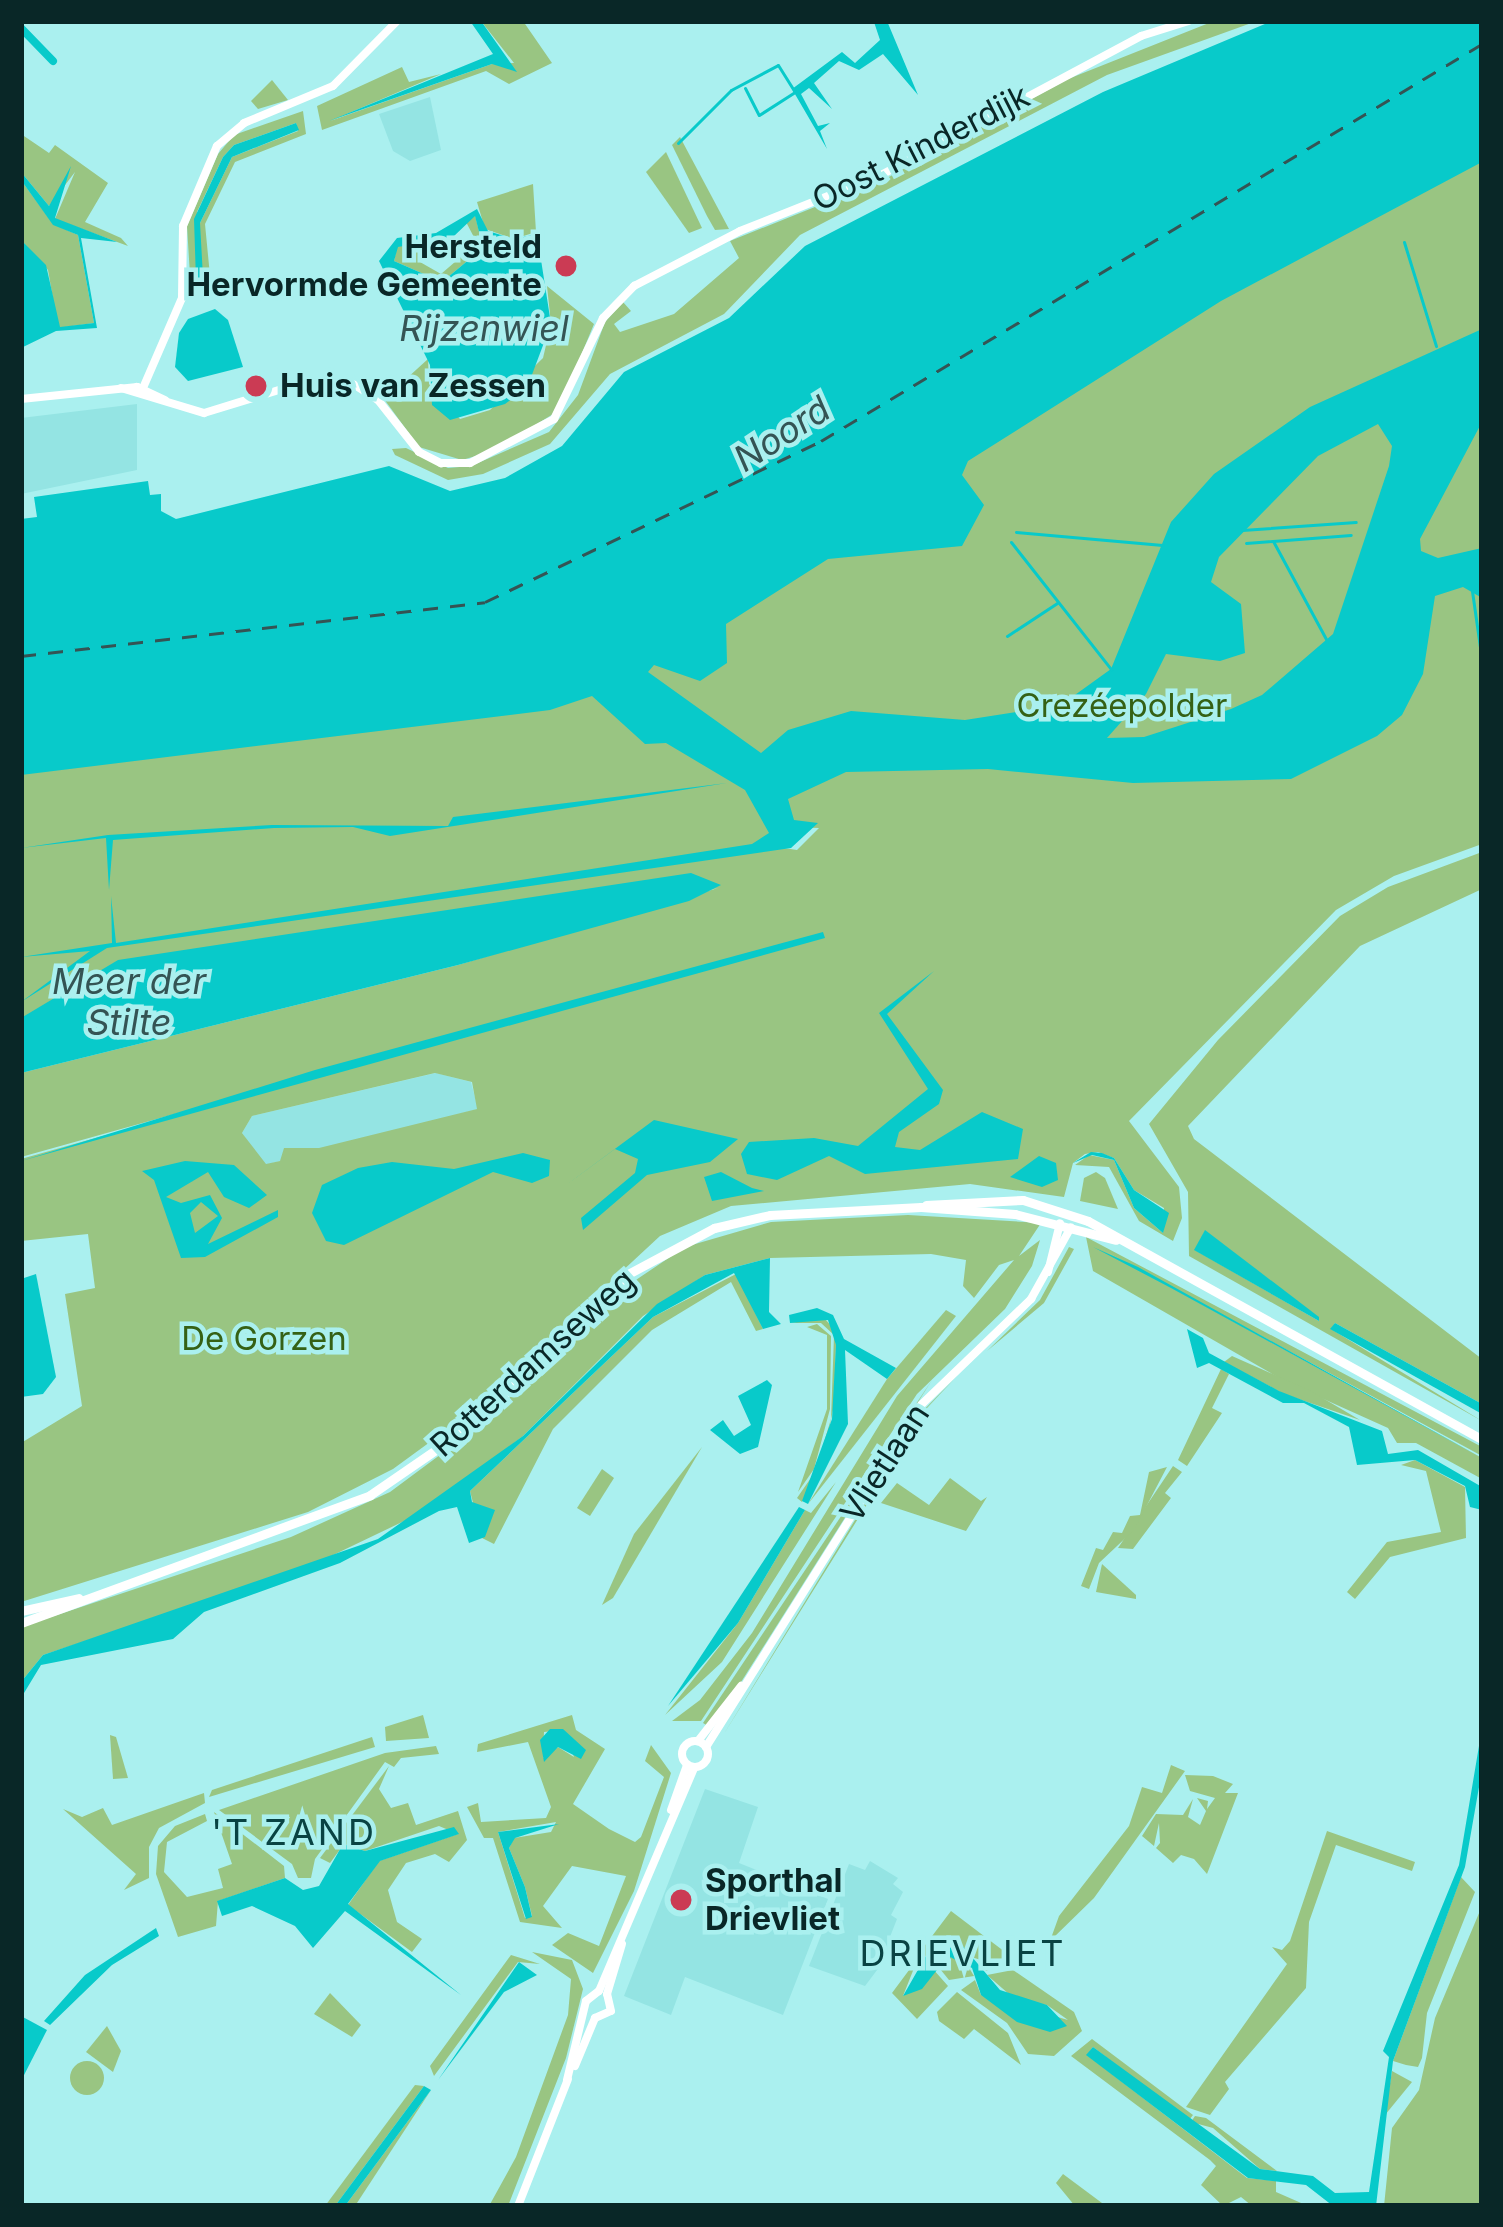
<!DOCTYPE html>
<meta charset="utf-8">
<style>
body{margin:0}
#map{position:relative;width:1503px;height:2227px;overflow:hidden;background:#aaf0ef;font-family:Inter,sans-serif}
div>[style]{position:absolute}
.built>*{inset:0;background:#94e4e3}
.green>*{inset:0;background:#99c582}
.round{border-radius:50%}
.water>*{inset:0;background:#08caca}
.stream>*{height:3px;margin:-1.5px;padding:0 1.5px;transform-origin:1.5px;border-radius:1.5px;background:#08caca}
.canal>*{height:8px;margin:-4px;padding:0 4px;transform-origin:4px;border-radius:4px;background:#08caca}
.ferry>*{height:3px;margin-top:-1.5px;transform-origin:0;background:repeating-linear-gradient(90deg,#345454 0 15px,transparent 0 27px)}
.minor>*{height:8px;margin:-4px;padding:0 4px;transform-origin:4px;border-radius:4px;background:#fff}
.minor>.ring{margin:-4px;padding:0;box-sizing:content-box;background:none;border:8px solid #fff;border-radius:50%}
.major>*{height:9px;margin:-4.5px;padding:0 4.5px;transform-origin:4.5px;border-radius:4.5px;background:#fff}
.dots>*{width:33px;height:33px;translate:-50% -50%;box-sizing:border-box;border:6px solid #aaf0ef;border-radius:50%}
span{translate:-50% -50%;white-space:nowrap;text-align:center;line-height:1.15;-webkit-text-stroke:9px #aaf0ef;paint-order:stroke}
.street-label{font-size:33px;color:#092727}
.poi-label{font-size:33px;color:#092727;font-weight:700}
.right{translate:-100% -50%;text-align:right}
.left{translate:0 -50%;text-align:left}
.park-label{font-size:33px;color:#356115}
.water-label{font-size:36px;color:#345454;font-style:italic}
.neighbourhood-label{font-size:36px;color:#094343;letter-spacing:3px}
.frame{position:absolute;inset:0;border:24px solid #092727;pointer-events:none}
</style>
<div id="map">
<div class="built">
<div style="clip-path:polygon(430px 97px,441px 150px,410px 161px,393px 151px,379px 114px)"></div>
<div style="clip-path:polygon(137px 404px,137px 470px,21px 494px,21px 418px)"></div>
<div style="clip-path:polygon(436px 1073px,471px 1082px,478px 1109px,265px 1165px,242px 1133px,252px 1116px)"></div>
<div style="clip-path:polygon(705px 1789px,758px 1807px,739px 1863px,828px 1899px,783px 2015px,685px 1977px,671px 2015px,624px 1996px)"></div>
<div style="clip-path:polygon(870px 1861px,898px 1878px,893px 1884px,903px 1892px,891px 1915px,897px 1919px,888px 1942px,896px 1945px,865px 1986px,809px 1966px,849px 1864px,865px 1870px)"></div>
</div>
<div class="green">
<div style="clip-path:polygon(481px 21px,523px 21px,552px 63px,509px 84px,486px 71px,322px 130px,317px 106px,402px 67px,409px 82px,441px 74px,330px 121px,492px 64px,514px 63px)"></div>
<div style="clip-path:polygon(1214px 21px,1257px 21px,1107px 75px,800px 235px,724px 314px,610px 374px,550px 444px,483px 474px,448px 480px,395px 455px,392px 449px,406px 448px,448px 468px,471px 466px,549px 432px,578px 395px,605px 322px,623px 302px,631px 311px,614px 324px,620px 332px,674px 314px,739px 258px,730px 241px,887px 178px,1068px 79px)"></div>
<div style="clip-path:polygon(272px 80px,288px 100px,258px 109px,251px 101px)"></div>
<div style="clip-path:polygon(evenodd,303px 111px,306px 134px,235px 162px,205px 224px,211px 286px,191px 292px,187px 226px,218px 154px,234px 135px,303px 111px,296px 123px,298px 131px,232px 157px,200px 223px,196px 279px,197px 212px,223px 157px,234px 145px,296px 123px)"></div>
<div style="clip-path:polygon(21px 134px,49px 153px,55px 145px,108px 183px,85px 222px,121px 238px,128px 246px,55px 219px,75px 172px,49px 206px,21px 172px)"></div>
<div style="clip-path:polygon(680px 137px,729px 229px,715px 230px,707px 216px,672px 145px)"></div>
<div style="clip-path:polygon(666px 152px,702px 228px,689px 233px,646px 172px)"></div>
<div style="clip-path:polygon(evenodd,1482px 157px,1482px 844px,1394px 876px,1336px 910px,1129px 1121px,1179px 1187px,1182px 1218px,1173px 1241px,1139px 1221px,1109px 1167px,1075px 1165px,1089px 1155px,1114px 1160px,1134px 1208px,1163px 1233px,1164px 1208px,1134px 1190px,1114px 1158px,1098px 1152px,1085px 1154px,1073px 1163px,1064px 1197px,970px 1184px,731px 1206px,660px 1236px,467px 1415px,393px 1469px,308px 1512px,21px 1602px,21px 1443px,82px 1406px,65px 1294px,95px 1288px,88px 1234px,21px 1241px,21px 1159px,822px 933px,21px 1157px,21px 1073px,458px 965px,718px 888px,21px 1033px,21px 771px,1167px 326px,1482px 157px,788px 827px,819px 828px,797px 850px,770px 846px,788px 827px,1482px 157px,435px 1073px,472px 1082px,477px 1109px,319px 1148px,284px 1148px,280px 1161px,266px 1164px,242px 1133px,252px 1116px,435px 1073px)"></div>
<div style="clip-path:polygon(21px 180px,53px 224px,78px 235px,94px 323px,58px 328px,48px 270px,21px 240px)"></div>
<div style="clip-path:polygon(533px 184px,536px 232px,514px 239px,485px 229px,477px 202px)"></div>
<div style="clip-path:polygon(475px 215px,483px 248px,442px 282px,394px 261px,397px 247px,422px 239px,420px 262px,441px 274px,477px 243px,465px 220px)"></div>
<div style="clip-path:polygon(547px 286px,594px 324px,558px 411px,493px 451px,462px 460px,419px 447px,384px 399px,428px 359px,429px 384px,460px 419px,490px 410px,543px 358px,551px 324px)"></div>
<div style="clip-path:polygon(evenodd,1482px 852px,1482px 889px,1360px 946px,1188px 1126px,1194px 1139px,1482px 1359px,1482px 1404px,1335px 1323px,1331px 1329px,1482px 1421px,1189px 1256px,1188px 1192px,1149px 1124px,1218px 1040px,1340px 916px,1388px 887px,1482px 852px,1205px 1231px,1318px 1317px,1319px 1321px,1195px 1250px,1205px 1231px)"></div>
<div style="clip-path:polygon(1096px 1172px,1105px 1178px,1118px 1209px,1080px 1201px,1084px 1178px)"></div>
<div style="clip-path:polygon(908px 1215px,1041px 1223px,1019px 1256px,1040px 1240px,1032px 1266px,1005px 1309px,917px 1394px,701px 1721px,672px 1721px,700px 1700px,752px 1633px,897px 1396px,1014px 1260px,999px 1265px,974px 1298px,963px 1286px,966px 1260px,931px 1254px,770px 1258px,705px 1275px,643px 1316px,523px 1436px,423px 1512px,304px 1569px,43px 1655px,21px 1682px,21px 1627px,291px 1537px,390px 1492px,487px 1420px,612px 1296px,685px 1247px,771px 1222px)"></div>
<div style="clip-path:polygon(1086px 1237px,1482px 1447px,1482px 1456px,1094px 1245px,1482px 1458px,1482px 1479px,1416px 1443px,1397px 1443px,1388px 1428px,1288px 1383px,1093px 1271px)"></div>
<div style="clip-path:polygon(1069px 1247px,1074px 1249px,1044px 1303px,987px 1351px,1040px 1300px)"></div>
<div style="clip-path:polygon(736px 1274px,763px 1329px,756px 1331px,731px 1282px,652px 1330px,553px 1429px,494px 1544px,482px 1538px,470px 1491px,653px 1317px)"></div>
<div style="clip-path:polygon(946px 1310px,956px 1316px,808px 1504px,887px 1379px)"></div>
<div style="clip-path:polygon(824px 1318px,834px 1329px,836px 1345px,834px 1405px,825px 1449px,814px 1477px,802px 1502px,797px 1498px,815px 1472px,831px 1419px,834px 1335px,821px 1323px,790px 1323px)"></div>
<div style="clip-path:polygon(817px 1324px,831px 1336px,830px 1409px,814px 1469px,798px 1492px,827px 1409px,827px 1335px,807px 1327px)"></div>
<div style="clip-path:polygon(1232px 1356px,1309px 1390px,1360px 1420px,1284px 1394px,1224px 1362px)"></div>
<div style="clip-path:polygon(1221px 1369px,1229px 1374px,1212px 1408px,1222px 1413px,1187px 1466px,1178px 1460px)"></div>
<div style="clip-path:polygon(957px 1376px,927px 1408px,722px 1737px,920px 1414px)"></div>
<div style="clip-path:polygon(932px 1380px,736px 1690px,708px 1726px,703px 1723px)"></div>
<div style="clip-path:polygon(702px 1447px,613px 1598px,602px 1605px,634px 1534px)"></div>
<div style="clip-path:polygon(1415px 1460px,1465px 1487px,1466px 1538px,1390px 1557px,1355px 1599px,1347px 1592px,1387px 1542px,1441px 1532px,1426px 1471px,1401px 1465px)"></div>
<div style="clip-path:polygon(1173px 1466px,1182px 1472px,1165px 1493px,1171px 1498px,1133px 1549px,1118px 1548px)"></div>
<div style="clip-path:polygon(1167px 1467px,1134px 1530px,1099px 1563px,1089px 1589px,1081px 1586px,1096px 1548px,1103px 1550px,1113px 1532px,1122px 1533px,1130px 1516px,1140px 1515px,1149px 1472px)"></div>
<div style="clip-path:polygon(602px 1469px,614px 1478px,590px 1516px,577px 1508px)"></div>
<div style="clip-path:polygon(950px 1478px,981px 1501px,987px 1497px,966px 1531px,881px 1503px,897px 1483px,929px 1505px)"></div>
<div style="clip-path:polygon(836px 1482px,722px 1662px,665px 1715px,738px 1623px,805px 1510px,811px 1513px)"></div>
<div style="clip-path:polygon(1102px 1564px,1136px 1595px,1136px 1599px,1096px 1592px)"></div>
<div style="clip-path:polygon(423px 1715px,429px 1738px,386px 1741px,385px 1727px)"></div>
<div style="clip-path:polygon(evenodd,572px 1715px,576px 1730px,605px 1749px,573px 1804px,609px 1829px,635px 1842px,641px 1837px,664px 1777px,645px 1761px,651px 1745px,671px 1773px,634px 1891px,593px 1973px,552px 1945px,568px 1933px,599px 1946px,626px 1876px,572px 1866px,543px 1906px,562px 1928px,520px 1922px,493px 1838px,484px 1838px,467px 1807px,478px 1803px,481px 1822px,546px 1818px,551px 1807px,528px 1742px,477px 1752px,478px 1744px,572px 1715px,563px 1730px,574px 1757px,558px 1747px,543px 1758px,544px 1732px,563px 1730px,572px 1715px,556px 1822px,551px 1832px,514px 1838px,509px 1848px,525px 1887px,532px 1916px,525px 1918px,498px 1832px,556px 1822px)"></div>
<div style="clip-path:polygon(110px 1735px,116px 1737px,128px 1778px,113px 1779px)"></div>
<div style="clip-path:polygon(372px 1737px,375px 1747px,209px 1797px,212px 1790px)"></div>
<div style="clip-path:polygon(436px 1746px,439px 1754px,401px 1758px,394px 1767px,385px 1762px,315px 1859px,311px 1878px,298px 1878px,292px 1864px,219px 1810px,385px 1753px)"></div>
<div style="clip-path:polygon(1171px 1765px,1185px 1771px,1094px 1898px,1050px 1941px,1059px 1916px,1129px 1826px,1142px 1787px,1162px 1793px)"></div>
<div style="clip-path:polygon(389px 1766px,379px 1789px,391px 1808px,408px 1803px,416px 1825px,458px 1811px,467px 1840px,449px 1862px,435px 1854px,406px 1863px,388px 1890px,397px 1922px,422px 1939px,412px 1952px,348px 1905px,379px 1861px,458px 1834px,439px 1826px,365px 1851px,344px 1844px,330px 1863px,320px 1858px)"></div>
<div style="clip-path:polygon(1185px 1775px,1213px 1776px,1233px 1784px,1225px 1793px,1238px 1793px,1207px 1874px,1194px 1859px,1181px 1855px,1173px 1863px,1156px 1848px,1160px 1843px,1159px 1823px,1154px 1846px,1142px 1836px,1156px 1814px,1183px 1815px,1193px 1799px,1188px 1817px,1200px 1825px,1206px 1811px,1197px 1798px,1208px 1801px,1207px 1809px,1215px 1798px,1190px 1791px)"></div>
<div style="clip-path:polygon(204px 1793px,205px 1803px,159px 1828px,149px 1847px,149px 1878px,124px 1890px,136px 1874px,63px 1809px,82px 1817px,103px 1808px,112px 1825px)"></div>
<div style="clip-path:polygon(214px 1812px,284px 1866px,285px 1878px,218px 1901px,216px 1926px,178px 1937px,156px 1874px,158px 1846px,175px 1826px,205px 1814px,207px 1821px,167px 1842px,164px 1872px,187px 1897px,223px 1888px,218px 1869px,232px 1864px)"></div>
<div style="clip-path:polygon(1327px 1831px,1415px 1862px,1412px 1871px,1336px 1845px,1309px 1922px,1306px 1988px,1225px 2082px,1229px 2089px,1210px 2115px,1186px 2107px,1287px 1964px,1272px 1947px,1282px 1950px,1290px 1941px)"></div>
<div style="clip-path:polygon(1461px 1877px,1475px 1892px,1427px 2013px,1422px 2058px,1418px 2067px,1406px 2065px,1393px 2061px)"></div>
<div style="clip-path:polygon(1482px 1906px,1482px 2206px,1384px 2206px,1392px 2128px,1419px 2090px,1435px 2018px)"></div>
<div style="clip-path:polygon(951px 1911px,1009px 1955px,1010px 1960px,986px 1971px,981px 1960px,932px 1945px,927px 1957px,920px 1952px)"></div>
<div style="clip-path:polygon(532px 1952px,572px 1960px,583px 1989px,566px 2058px,508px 2206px,489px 2206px,516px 2157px,568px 2015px,571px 1979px)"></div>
<div style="clip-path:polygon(511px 1955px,540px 1964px,518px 1962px,434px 2076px,430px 2066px)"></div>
<div style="clip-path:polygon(948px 1956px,966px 1963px,974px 1976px,949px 1980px,936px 1964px)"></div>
<div style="clip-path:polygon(918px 1958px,903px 1996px,933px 1969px,948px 1986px,917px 2019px,892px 1993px)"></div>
<div style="clip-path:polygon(1013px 1970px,1074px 2012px,1082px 2031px,1054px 2056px,1028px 2054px,1007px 2023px,961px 1990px,975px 1980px,981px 1995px,1068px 2020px,1047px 2005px,1017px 2001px,987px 1975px)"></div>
<div style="clip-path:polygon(957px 1992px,1008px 2033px,1021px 2065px,974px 2029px,964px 2039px,939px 2021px,937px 2012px)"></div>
<div style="clip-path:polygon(330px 1993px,361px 2025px,352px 2037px,314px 2014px)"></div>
<div style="clip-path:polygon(107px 2026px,121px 2051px,113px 2072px,86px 2052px)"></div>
<div style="clip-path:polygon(1092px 2039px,1193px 2115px,1189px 2120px,1093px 2047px,1087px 2055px,1247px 2178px,1276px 2181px,1276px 2192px,1308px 2206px,1252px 2206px,1241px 2197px,1223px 2206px,1201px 2185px,1216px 2166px,1210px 2160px,1071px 2056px)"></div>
<div class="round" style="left:70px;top:2061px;width:34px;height:34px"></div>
<div style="clip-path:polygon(1392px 2071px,1412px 2082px,1385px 2115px)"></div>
<div style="clip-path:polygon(415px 2085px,424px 2086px,335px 2206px,325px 2206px)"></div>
<div style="clip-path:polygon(431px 2090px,355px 2206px,345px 2206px)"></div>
<div style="clip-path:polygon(1195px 2116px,1206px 2118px,1277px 2171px,1260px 2169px,1213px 2128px,1191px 2122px)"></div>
<div style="clip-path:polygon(1063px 2174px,1106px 2206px,1075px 2206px,1056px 2183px)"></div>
</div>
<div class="water">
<div style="clip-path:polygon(470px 21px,481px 21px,517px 72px,492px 64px,329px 121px,493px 54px)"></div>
<div style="clip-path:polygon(887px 21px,918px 95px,883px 54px,859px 70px,839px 61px,814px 83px,832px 109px,809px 88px,801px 94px,818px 126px,830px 123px,820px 131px,827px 149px,792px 89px,842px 52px,855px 63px,880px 40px,874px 22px)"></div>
<div style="clip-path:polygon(evenodd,1272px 21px,1482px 21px,1482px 162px,1221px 301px,968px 461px,962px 475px,984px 505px,962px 546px,828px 559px,726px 624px,727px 663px,700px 681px,654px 665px,648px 672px,761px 753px,788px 730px,851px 711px,965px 720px,1061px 705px,1111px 669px,1171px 522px,1214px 474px,1310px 407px,1482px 329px,1482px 422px,1420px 539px,1421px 551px,1438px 558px,1482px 548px,1482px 598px,1463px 587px,1435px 596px,1423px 674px,1402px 715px,1377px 736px,1291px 779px,1133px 783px,988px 769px,846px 772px,788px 799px,794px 820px,818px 823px,791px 848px,107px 948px,21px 1002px,90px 951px,21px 957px,112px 943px,111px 896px,116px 943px,752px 844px,769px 833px,745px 790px,666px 743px,645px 744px,592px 696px,550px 710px,21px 775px,21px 519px,37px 517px,34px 497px,148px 481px,150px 495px,161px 494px,161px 511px,176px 519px,389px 466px,450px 491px,505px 478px,562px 446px,624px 372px,729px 318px,805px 246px,1103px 92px,1272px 21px,1378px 424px,1392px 446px,1389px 466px,1333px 634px,1262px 695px,1231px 709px,1144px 737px,1107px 738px,1146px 694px,1166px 654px,1220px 661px,1245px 653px,1241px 604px,1211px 582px,1219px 557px,1318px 456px,1378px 424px)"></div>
<div style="clip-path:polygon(296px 123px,299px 130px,232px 157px,200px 223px,203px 277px,196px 280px,194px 219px,223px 157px,234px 145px)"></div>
<div style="clip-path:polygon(71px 166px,55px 218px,117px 242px,81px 238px,97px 328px,56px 331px,21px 348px,21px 240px,46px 265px,60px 327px,94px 323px,78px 235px,53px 225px,21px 180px,21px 172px,49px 206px)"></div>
<div style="clip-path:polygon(evenodd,477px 209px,488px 231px,514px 239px,537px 234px,551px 324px,527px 388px,505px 404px,450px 420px,432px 405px,430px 365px,379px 261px,397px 238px,436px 233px,477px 209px,475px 216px,483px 248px,442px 282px,394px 261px,398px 247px,453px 237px,475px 216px)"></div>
<div style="clip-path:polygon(215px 309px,228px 320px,243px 367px,188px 381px,175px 367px,179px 333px,188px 319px)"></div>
<div style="clip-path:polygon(727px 783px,390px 836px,353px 827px,274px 828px,113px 840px,109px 890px,106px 838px,21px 848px,108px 835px,272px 825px,448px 826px,453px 817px)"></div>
<div style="clip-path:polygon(691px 873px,721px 885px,689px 901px,458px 965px,21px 1073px,21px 1018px,118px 960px)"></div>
<div style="clip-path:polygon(823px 932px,825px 938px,21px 1161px,315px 1070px)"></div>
<div style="clip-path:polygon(934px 971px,887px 1014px,943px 1090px,939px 1104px,899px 1132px,895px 1147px,920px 1150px,982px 1112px,1023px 1129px,1018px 1159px,865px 1174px,829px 1156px,777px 1180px,747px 1174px,741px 1154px,749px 1142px,814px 1138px,858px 1146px,928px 1089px,879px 1013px)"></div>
<div style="clip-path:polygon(654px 1120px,738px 1139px,710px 1162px,647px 1175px,583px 1230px,581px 1218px,635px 1173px,638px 1159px,615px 1149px,558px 1191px)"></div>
<div style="clip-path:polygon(1091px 1152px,1102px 1153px,1114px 1158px,1134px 1190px,1169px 1213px,1163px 1233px,1134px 1208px,1114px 1160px,1092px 1155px,1073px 1163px)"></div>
<div style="clip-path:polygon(523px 1153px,550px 1160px,549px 1176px,532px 1183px,493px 1172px,344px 1245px,326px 1241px,312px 1213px,322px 1185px,358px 1168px,392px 1162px,454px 1169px)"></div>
<div style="clip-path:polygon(1039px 1156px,1056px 1163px,1058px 1180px,1042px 1187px,1010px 1177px)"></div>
<div style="clip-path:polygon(evenodd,185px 1161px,234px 1165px,267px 1195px,249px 1208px,224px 1197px,208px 1172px,166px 1197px,181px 1203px,210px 1195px,222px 1218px,208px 1244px,278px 1210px,278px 1217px,205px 1257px,181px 1258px,154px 1180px,142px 1171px,185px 1161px,201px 1202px,218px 1216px,195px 1233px,190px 1213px,201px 1202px)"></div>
<div style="clip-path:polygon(721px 1172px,752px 1188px,764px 1191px,712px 1201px,704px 1177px)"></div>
<div style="clip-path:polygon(1205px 1230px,1319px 1317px,1319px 1321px,1194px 1250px)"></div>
<div style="clip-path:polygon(1093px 1247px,1138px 1267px,1482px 1458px,1171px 1288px)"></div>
<div style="clip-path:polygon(770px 1258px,769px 1312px,781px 1324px,763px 1329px,734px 1273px,653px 1317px,470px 1491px,472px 1502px,495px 1510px,485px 1537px,469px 1543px,457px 1507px,439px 1511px,340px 1563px,204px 1612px,173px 1639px,41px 1665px,21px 1698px,21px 1682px,43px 1655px,378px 1539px,523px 1436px,657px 1304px,705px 1275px)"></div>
<div style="clip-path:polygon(36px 1274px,56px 1377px,43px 1394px,21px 1397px,21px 1279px)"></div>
<div style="clip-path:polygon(817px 1308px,833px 1315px,844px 1339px,896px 1368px,887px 1379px,845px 1350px,848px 1424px,808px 1504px,802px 1501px,832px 1419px,836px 1345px,828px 1320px,790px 1323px,789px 1315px)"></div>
<div style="clip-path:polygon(1335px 1323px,1482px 1404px,1482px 1414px,1330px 1329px)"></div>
<div style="clip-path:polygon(1187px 1329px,1203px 1338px,1209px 1353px,1279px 1391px,1382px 1431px,1388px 1454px,1418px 1450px,1482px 1487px,1482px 1510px,1470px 1507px,1465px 1486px,1415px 1460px,1357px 1465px,1349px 1427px,1304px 1403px,1283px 1403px,1209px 1363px,1197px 1368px)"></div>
<div style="clip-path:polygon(767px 1380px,772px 1385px,758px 1447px,740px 1454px,710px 1430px,723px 1420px,734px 1436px,751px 1425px,738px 1396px)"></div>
<div style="clip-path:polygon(799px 1507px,805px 1510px,738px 1623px,668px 1706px)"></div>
<div style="clip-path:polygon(1482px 1728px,1482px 1770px,1465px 1867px,1393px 2061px,1376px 2206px,1333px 2206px,1306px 2185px,1248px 2178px,1086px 2055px,1093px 2047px,1260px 2169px,1313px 2176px,1335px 2193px,1369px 2192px,1389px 2057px,1383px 2051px,1459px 1865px)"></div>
<div style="clip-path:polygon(550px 1729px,563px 1729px,586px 1750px,581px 1759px,558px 1747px,544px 1762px,540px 1740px)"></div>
<div style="clip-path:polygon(559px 1824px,515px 1838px,509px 1848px,525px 1887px,532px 1917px,526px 1919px,498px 1832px)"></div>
<div style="clip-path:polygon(454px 1827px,459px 1834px,380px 1861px,348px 1904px,461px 1995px,345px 1911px,313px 1948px,295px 1926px,252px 1906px,222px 1916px,217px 1901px,285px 1878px,303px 1890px,319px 1886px,343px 1844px,365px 1851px)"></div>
<div style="clip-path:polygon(156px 1928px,159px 1936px,112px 1965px,50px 2025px,44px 2021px,85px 1975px)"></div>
<div style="clip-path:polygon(956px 1938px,1000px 1990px,1047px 2005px,1067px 2026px,1050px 2032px,1017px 2022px,981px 1995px,972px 1968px,948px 1956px,922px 1989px,903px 1996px,935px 1940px)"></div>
<div style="clip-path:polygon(519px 1962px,537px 1975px,504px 1992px,438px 2080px)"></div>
<div style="clip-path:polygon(21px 2016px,47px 2030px,21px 2081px)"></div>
<div style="clip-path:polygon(424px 2086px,431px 2090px,345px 2206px,335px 2206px)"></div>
</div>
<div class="stream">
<div style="left:745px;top:88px;width:30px;rotate:63deg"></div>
<div style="left:759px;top:115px;width:43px;rotate:-32.6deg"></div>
<div style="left:678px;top:143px;width:75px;rotate:-45deg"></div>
<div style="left:731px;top:90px;width:53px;rotate:-28deg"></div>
<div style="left:778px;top:65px;width:31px;rotate:58deg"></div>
<div style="left:1404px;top:242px;width:109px;rotate:72.9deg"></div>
<div style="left:1242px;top:530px;width:114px;rotate:-4deg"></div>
<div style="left:1016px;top:532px;width:147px;rotate:5.1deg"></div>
<div style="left:1273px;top:541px;width:114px;rotate:61.6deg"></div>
<div style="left:1011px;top:542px;width:162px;rotate:51.8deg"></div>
<div style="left:1246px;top:543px;width:105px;rotate:-4.4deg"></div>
<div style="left:1472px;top:591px;width:71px;rotate:81.9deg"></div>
<div style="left:1007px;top:636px;width:60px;rotate:-33.4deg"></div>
</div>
<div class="canal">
<div style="left:21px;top:28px;width:46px;rotate:45.9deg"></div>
</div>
<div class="ferry">
<div style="left:21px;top:656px;width:467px;rotate:-6.6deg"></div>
<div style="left:485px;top:602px;width:373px;rotate:-25.6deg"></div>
<div style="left:821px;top:441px;width:771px;rotate:-30.99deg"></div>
</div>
<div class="minor">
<div style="left:121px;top:388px;width:87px;rotate:16.8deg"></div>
<div style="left:204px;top:413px;width:112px;rotate:-17.1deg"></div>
<div style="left:311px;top:380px;width:39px;rotate:3deg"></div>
<div style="left:350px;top:382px;width:33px;rotate:33deg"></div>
<div style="left:378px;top:400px;width:66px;rotate:51.7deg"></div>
<div style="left:419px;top:452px;width:25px;rotate:27deg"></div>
<div style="left:441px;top:463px;width:29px"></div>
<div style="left:470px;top:463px;width:95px;rotate:-27.6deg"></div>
<div style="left:554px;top:419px;width:112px;rotate:-64.1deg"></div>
<div style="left:603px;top:318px;width:45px;rotate:-45.9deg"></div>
<div style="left:634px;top:286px;width:119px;rotate:-27.4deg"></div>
<div style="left:740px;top:231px;width:152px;rotate:-21.7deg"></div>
<div style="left:881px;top:175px;width:295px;rotate:-28.1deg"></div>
<div style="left:1141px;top:36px;width:50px;rotate:-17.4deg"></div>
<div style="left:143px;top:388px;width:98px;rotate:-66.6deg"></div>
<div style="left:182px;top:298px;width:72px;rotate:-89.2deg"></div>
<div style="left:183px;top:226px;width:87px;rotate:-67deg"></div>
<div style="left:217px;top:146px;width:35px;rotate:-40deg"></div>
<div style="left:244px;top:123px;width:96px;rotate:-22.6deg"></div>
<div style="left:333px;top:86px;width:91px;rotate:-45.4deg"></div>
<div style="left:21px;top:399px;width:117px;rotate:-5.9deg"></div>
<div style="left:137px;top:387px;width:31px;rotate:25deg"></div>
<div style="left:1048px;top:1272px;width:50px;rotate:-76.2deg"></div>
<div class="ring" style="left:682px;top:1741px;width:18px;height:18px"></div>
<div style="left:698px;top:1741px;width:70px;rotate:-52deg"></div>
<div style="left:706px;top:1747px;width:404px;rotate:-57.8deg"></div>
<div style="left:921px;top:1405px;width:153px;rotate:-43.9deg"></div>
<div style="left:1031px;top:1299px;width:82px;rotate:-60.9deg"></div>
<div style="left:671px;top:1810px;width:48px;rotate:-70.4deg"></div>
<div style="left:607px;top:1994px;width:52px;rotate:-73.3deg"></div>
<div style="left:595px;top:2018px;width:17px;rotate:-24deg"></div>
<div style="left:611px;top:2011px;width:17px;rotate:-103deg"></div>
<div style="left:575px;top:2066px;width:52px;rotate:-67.4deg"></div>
<div style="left:567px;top:2080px;width:81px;rotate:-76.5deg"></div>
<div style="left:586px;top:2001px;width:16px;rotate:-38deg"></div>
<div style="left:599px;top:1991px;width:242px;rotate:-66.9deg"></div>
<div style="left:518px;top:2206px;width:136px;rotate:-68.5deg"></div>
</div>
<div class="major">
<div style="left:926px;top:1205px;width:97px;rotate:-3deg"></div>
<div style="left:1023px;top:1200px;width:68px;rotate:17.9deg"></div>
<div style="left:1088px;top:1221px;width:450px;rotate:29deg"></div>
<div style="left:21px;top:1611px;width:59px;rotate:-12.6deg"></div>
<div style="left:21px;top:1623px;width:372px;rotate:-20.1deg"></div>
<div style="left:370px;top:1495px;width:124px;rotate:-34.5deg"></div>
<div style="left:472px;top:1425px;width:217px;rotate:-44.1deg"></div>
<div style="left:628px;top:1274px;width:98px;rotate:-28.1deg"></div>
<div style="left:714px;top:1228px;width:57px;rotate:-13.1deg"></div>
<div style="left:770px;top:1215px;width:151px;rotate:-3deg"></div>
<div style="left:921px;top:1207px;width:94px;rotate:4.3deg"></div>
<div style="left:1015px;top:1214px;width:104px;rotate:14.4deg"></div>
</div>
<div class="dots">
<div style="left:566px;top:266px;background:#cb3b54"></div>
<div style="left:256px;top:386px;background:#cb3b54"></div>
<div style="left:681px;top:1900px;background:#cb3b54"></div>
</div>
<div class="street-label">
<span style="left:921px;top:148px;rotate:-27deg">Oost Kinderdijk</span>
<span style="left:533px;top:1363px;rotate:-42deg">Rotterdamseweg</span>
<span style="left:885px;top:1463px;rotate:-57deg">Vlietlaan</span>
</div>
<div class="poi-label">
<span class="right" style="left:542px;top:266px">Hersteld<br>Hervormde Gemeente</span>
<span class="left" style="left:280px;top:386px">Huis van Zessen</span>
<span class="left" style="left:705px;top:1900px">Sporthal<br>Drievliet</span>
</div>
<div class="park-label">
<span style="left:1122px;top:706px">Crezéepolder</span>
<span style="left:264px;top:1339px">De Gorzen</span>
</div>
<div class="water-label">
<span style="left:484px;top:329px">Rijzenwiel</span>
<span style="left:782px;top:434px;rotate:-33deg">Noord</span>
<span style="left:129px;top:1002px">Meer der<br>Stilte</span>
</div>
<div class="neighbourhood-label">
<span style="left:294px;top:1833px">'T ZAND</span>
<span style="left:963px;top:1954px">DRIEVLIET</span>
</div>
<div class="frame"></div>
</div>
